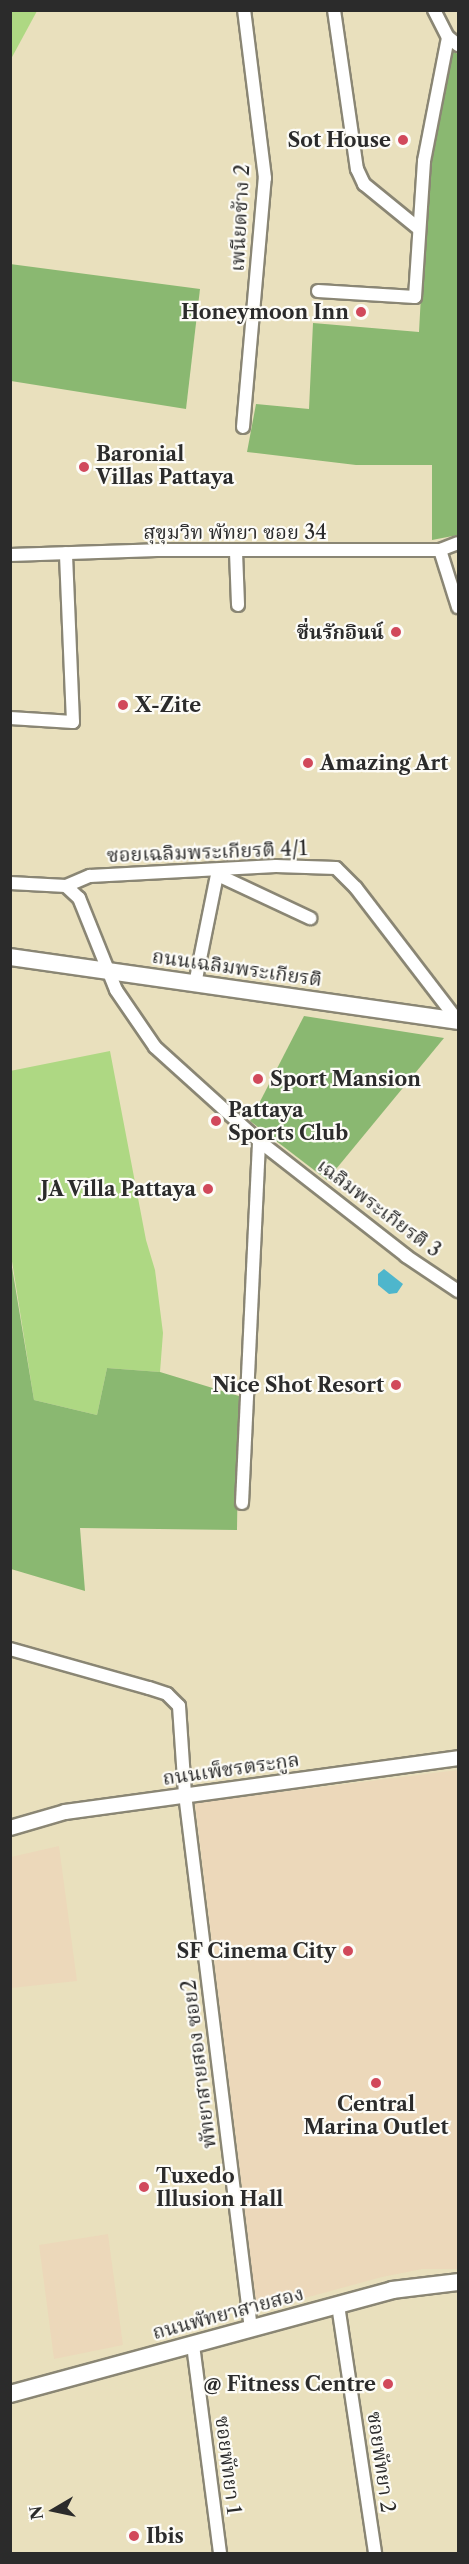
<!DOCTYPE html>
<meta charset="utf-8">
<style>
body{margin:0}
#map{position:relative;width:469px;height:2564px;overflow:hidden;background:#e9e0bd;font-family:"Libre Caslon Text","Noto Serif Thai",serif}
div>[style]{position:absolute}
.built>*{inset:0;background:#ecd8ba}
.green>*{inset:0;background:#aed883}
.forest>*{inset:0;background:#8ab871}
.water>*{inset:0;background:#4eb6cc}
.roads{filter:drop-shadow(2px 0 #8a8674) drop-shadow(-2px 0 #8a8674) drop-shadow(0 2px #8a8674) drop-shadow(0 -2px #8a8674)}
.minor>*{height:12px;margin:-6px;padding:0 6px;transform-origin:6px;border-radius:6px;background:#fff}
.tertiary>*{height:14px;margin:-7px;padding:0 7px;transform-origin:7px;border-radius:7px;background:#fff}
.secondary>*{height:16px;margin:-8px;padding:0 8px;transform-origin:8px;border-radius:8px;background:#fff}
.dots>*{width:16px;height:16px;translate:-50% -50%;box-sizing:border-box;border:3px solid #fdfcf7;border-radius:50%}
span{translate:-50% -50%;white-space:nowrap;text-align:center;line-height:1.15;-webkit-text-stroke:4.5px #fdfcf7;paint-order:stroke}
.poi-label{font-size:20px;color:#2b2b2b;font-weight:700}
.right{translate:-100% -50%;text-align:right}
.left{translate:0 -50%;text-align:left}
.street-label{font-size:20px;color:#2b2b2b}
.frame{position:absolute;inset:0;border:12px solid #2b2b2b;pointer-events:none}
.north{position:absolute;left:24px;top:2480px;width:60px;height:60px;-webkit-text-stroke:4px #fdfcf7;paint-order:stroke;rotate:261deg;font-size:16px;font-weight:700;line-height:24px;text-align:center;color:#2b2b2b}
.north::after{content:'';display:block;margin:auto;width:21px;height:27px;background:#2b2b2b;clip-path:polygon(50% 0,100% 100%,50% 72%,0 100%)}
</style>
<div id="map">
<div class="built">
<div style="clip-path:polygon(458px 1770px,458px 2269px,422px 2269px,382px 2277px,257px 2311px,195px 1803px)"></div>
<div style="clip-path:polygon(59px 1846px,77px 1981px,11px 1988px,11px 1857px)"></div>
<div style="clip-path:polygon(108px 2234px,123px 2345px,54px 2359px,39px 2245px)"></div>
</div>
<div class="green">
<div style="clip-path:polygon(11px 10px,37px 11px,11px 59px,10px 11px)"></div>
<div style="clip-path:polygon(110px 1051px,146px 1240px,155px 1270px,163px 1333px,160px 1372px,107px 1368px,97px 1415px,34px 1400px,11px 1255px,10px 1071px)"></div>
</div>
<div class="forest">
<div style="clip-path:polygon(452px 51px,458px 54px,458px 535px,432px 540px,432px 465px,356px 465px,247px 452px,256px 404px,309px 409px,313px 323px,419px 332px,427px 184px)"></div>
<div style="clip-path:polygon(10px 264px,200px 289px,186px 409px,11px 381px)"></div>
<div style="clip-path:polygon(304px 1016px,444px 1038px,327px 1180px,250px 1121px)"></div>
<div style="clip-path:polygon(10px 1255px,34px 1400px,97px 1415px,107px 1368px,160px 1372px,239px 1396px,237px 1530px,80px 1528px,85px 1591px,11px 1569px)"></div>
</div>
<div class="water">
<div style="clip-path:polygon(384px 1269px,403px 1284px,397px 1293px,389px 1294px,378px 1285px,378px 1274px)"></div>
</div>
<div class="roads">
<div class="minor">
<div style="left:334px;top:10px;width:161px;rotate:81.8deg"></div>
<div style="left:357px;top:169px;width:17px;rotate:65deg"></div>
<div style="left:364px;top:184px;width:70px;rotate:39.2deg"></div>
<div style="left:434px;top:10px;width:30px;rotate:63deg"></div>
<div style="left:448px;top:37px;width:13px;rotate:39deg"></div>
<div style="left:318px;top:291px;width:97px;rotate:3.5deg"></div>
<div style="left:415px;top:297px;width:136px;rotate:-86.2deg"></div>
<div style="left:424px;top:161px;width:126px;rotate:-79deg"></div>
<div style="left:243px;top:427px;width:250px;rotate:-85deg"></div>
<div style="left:265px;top:178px;width:169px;rotate:-97.1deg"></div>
<div style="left:440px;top:550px;width:60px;rotate:72.5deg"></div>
<div style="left:236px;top:552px;width:53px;rotate:87.8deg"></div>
<div style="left:10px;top:555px;width:147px;rotate:-1.9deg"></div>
<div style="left:157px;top:550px;width:283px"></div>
<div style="left:440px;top:550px;width:19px;rotate:-21deg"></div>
<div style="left:10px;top:718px;width:63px;rotate:3.6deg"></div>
<div style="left:73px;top:722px;width:169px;rotate:-92.4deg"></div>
<div style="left:218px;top:875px;width:102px;rotate:25.1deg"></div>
<div style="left:10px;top:883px;width:56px;rotate:3.1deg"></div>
<div style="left:66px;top:886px;width:18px;rotate:43deg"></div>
<div style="left:79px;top:898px;width:99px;rotate:68.1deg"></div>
<div style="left:116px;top:990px;width:69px;rotate:55.6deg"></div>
<div style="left:155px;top:1047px;width:140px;rotate:42.1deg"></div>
<div style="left:259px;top:1141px;width:187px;rotate:38deg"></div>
<div style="left:406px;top:1256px;width:63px;rotate:33.9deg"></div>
<div style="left:66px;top:886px;width:26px;rotate:-23deg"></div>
<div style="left:90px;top:876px;width:186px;rotate:-3.1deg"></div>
<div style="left:276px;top:866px;width:60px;rotate:1.9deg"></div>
<div style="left:336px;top:868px;width:28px;rotate:45deg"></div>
<div style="left:356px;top:888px;width:168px;rotate:52.5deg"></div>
<div style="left:195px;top:984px;width:116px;rotate:-78.6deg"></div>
<div style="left:242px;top:1503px;width:362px;rotate:-87.3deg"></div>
<div style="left:10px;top:1649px;width:144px;rotate:15.7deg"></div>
<div style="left:149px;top:1688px;width:19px;rotate:18deg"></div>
<div style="left:167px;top:1694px;width:17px;rotate:45deg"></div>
<div style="left:179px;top:1706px;width:88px;rotate:86.1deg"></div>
<div style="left:185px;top:1794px;width:539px;rotate:82.97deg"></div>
<div style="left:338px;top:2305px;width:252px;rotate:81.5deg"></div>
<div style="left:193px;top:2345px;width:211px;rotate:82.6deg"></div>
</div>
<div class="tertiary">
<div style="left:10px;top:1828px;width:57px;rotate:-16.2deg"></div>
<div style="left:65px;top:1812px;width:397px;rotate:-7.8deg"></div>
</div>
<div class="secondary">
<div style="left:10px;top:957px;width:453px;rotate:8.1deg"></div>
<div style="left:10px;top:2394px;width:396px;rotate:-15.2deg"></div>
<div style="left:392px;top:2290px;width:66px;rotate:-6.9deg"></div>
</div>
</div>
<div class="dots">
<div style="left:403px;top:140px;background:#d1495b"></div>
<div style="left:361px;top:312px;background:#d1495b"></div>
<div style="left:84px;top:467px;background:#d1495b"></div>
<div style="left:396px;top:632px;background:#d1495b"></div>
<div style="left:123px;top:705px;background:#d1495b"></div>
<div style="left:308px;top:763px;background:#d1495b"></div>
<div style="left:258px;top:1079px;background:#d1495b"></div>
<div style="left:216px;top:1121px;background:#d1495b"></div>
<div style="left:208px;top:1189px;background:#d1495b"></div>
<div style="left:396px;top:1385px;background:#d1495b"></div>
<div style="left:348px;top:1951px;background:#d1495b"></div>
<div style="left:376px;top:2083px;background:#d1495b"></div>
<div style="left:144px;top:2187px;background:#d1495b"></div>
<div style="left:388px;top:2384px;background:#d1495b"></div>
<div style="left:134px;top:2536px;background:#d1495b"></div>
</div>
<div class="poi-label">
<span class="right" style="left:391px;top:140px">Sot House</span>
<span class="right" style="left:349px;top:312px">Honeymoon Inn</span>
<span class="left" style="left:96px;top:466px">Baronial<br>Villas Pattaya</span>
<span class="right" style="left:384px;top:632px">ชื่นรักอินน์</span>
<span class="left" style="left:135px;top:705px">X-Zite</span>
<span class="left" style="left:320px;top:763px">Amazing Art</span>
<span class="left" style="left:270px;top:1079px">Sport Mansion</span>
<span class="left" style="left:228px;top:1122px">Pattaya<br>Sports Club</span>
<span class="right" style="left:196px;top:1189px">JA Villa Pattaya</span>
<span class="right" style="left:384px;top:1385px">Nice Shot Resort</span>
<span class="right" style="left:336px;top:1951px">SF Cinema City</span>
<span style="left:376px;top:2116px">Central<br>Marina Outlet</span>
<span class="left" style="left:156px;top:2188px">Tuxedo<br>Illusion Hall</span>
<span class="right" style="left:376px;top:2384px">@ Fitness Centre</span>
<span class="left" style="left:146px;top:2536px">Ibis</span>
</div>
<div class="street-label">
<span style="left:240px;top:218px;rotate:-87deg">เพนียดช้าง 2</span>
<span style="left:235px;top:532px">สุขุมวิท พัทยา ซอย 34</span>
<span style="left:207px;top:852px;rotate:-2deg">ซอยเฉลิมพระเกียรติ 4/1</span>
<span style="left:237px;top:968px;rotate:8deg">ถนนเฉลิมพระเกียรติ</span>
<span style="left:379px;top:1208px;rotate:37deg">เฉลิมพระเกียรติ 3</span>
<span style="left:231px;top:1769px;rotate:-8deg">ถนนเพ็ชรตระกูล</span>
<span style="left:199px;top:2064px;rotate:-97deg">พัทยาสายสอง ซอย2</span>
<span style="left:228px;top:2313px;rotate:-15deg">ถนนพัทยาสายสอง</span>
<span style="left:381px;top:2462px;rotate:82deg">ซอยพัทยา 2</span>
<span style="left:228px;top:2465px;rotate:83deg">ซอยพัทยา 1</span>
</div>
<div class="frame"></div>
<div class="north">N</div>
</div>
